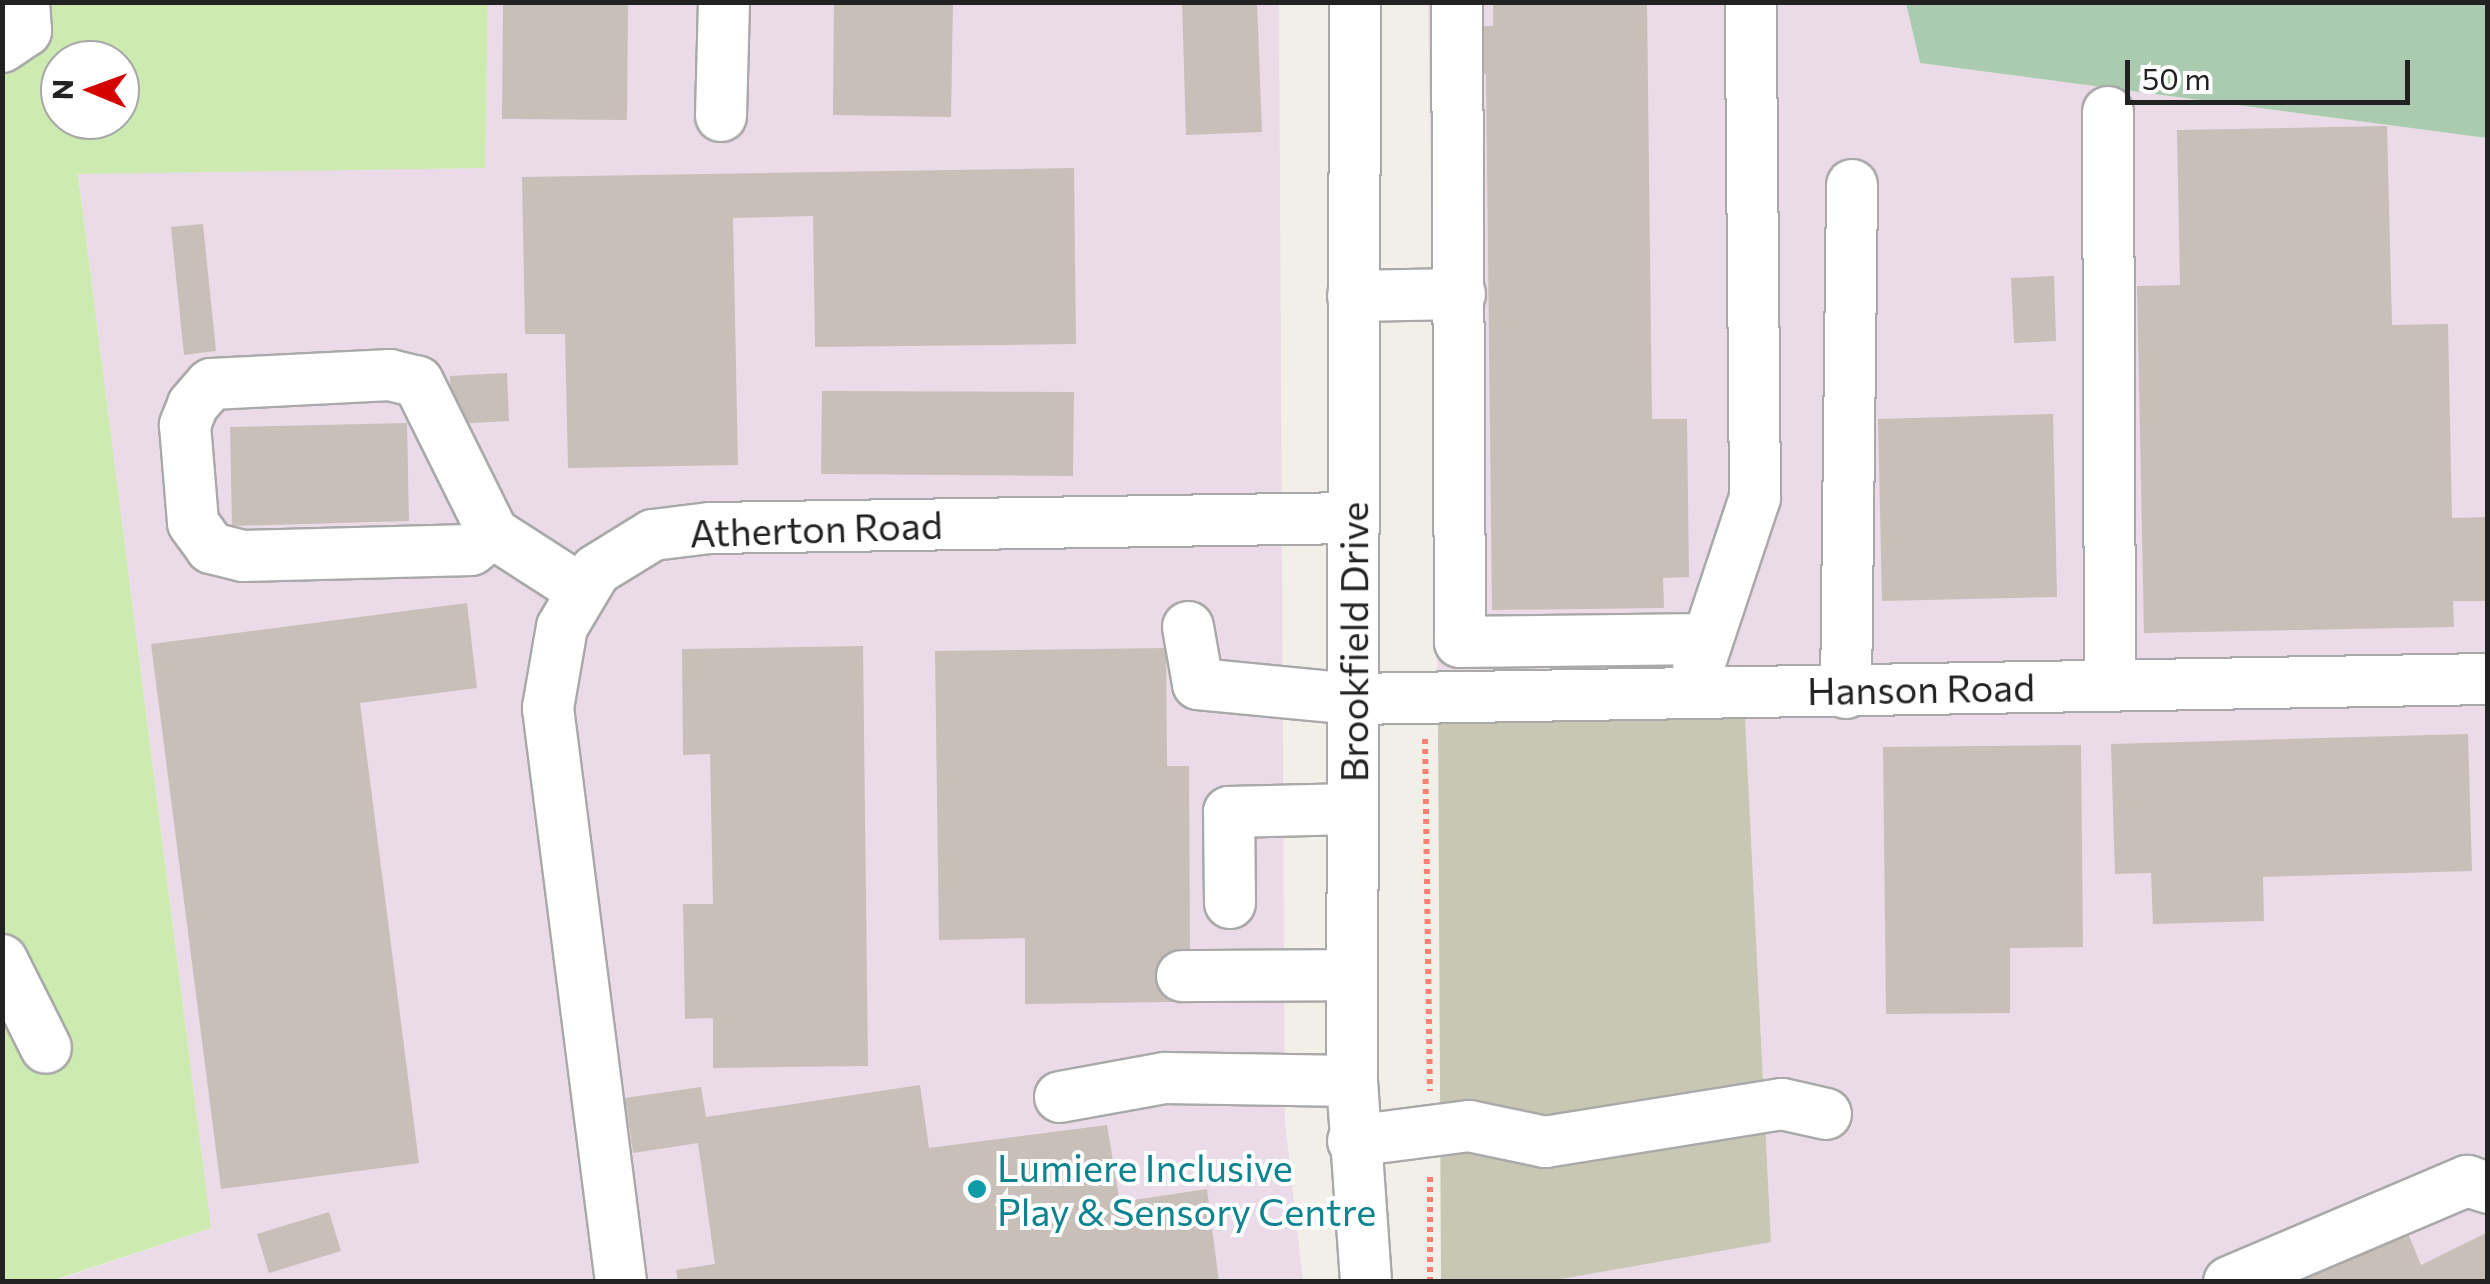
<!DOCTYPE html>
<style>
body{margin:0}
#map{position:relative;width:2490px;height:1284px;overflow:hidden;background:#f2efe9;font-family:Commissioner,sans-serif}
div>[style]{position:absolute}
.industrial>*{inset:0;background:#ebdbe8}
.construction>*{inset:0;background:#c7c7b4}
.grass>*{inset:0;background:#cdebb0}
.cemetery>*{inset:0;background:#aacbaf}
.building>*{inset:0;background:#c7bfb8}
.path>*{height:6px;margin-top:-3px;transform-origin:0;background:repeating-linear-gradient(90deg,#fa8072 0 5px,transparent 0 10px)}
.roads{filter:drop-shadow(2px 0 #a9a9a9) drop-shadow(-2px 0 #a9a9a9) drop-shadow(0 2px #a9a9a9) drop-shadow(0 -2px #a9a9a9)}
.minor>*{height:50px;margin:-25px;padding:0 25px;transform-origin:25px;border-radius:25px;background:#fff}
.dots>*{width:28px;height:28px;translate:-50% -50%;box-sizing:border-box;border:5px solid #fff;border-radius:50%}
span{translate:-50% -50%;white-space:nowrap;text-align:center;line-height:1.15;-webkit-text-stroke:8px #fff;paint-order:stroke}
.street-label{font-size:38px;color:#222}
.culture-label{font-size:38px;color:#0d838f}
.left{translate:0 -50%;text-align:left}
.frame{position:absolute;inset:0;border:5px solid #222;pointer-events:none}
.north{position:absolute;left:40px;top:40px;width:100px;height:100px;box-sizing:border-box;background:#fff;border:2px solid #a7a7a7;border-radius:50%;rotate:271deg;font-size:28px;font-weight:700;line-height:40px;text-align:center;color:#222}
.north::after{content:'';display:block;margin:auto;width:35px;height:45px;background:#d40000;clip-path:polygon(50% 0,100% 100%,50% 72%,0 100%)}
.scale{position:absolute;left:2125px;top:60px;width:285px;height:45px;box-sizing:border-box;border:5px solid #222;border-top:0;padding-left:12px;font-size:30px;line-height:35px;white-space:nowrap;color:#222;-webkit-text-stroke:8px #fff;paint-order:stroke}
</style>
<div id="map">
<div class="industrial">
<div style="clip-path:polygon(488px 3px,1279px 3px,1285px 1123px,1303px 1281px,51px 1282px,211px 1228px,78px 173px,485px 168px)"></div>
<div style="clip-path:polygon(1428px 3px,1906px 3px,1920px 63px,2487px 138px,2487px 1281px,1550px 1281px,1771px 1241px,1745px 718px,1438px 716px)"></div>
</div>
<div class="construction">
<div style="clip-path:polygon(1438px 716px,1745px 717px,1771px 1242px,1550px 1281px,1441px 1281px)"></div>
</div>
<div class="grass">
<div style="clip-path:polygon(evenodd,3px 3px,488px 3px,485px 168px,78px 174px,211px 1228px,51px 1281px,3px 1282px,3px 3px,60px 60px,120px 60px,120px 120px,60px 120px,60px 60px)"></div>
</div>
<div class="cemetery">
<div style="clip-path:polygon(1906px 3px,2487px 3px,2487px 138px,1920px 63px)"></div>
</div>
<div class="building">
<div style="clip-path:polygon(503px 2px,628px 2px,627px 120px,502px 119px)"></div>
<div style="clip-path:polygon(834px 2px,953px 2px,951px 117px,833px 115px)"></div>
<div style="clip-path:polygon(1182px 2px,1257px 2px,1262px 132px,1186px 135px)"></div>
<div style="clip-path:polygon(1493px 2px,1647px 2px,1652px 419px,1687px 419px,1689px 577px,1663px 578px,1664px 608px,1492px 610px,1486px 74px,1450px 74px,1449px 27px,1493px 26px)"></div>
<div style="clip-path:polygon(2387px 126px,2392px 325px,2448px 324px,2452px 518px,2488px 517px,2488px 601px,2453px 601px,2454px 627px,2144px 633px,2137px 286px,2180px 285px,2177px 130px)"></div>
<div style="clip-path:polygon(1074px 168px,1076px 344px,815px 347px,813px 216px,733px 218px,738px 465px,568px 468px,565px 334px,525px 334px,522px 177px)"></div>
<div style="clip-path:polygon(203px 224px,216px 351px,184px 355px,171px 227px)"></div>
<div style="clip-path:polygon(2054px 276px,2056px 341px,2014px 343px,2011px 278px)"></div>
<div style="clip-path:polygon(507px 373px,509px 421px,452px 424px,450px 376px)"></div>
<div style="clip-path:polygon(822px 391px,1074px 392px,1073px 476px,821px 474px)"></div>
<div style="clip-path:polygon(2053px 414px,2057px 597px,1882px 601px,1878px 419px)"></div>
<div style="clip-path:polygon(407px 423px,409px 521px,232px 526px,230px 427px)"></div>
<div style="clip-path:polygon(467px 603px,477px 688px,360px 703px,419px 1163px,221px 1189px,151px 644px)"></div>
<div style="clip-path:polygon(863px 646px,868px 1066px,713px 1068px,713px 1018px,685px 1019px,683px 904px,713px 904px,710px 754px,683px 755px,682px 649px)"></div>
<div style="clip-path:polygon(1166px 648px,1167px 766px,1189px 766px,1190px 954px,1173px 954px,1173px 1002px,1025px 1004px,1025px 938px,939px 940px,935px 651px)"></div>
<div style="clip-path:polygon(2468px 734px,2472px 871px,2263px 877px,2264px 921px,2153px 924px,2151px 873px,2115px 874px,2111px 744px)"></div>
<div style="clip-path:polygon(2081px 745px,2083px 947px,2010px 948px,2010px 1013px,1886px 1014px,1883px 747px)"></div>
<div style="clip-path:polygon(920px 1085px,929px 1148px,1107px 1125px,1122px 1215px,1127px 1201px,1207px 1189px,1219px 1282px,678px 1282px,676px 1270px,715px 1264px,698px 1143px,633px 1153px,625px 1098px,701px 1087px,706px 1117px)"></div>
<div style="clip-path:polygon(329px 1212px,341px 1251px,269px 1273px,257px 1234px)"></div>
<div style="clip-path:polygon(2405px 1226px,2421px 1265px,2488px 1232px,2488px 1282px,2298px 1282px)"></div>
</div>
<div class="path">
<div style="left:1425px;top:739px;width:352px;rotate:89.2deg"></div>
<div style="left:1430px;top:1282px;width:108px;rotate:-90deg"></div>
</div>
<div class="roads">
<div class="minor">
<div style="left:1355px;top:2px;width:1079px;rotate:90.16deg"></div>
<div style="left:1352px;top:1081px;width:201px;rotate:86deg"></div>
<div style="left:1457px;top:2px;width:640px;rotate:89.73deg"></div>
<div style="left:1460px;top:642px;width:245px;rotate:-0.7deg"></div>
<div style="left:2px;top:47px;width:29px;rotate:-34deg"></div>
<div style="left:26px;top:31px;width:29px;rotate:-94deg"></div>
<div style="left:2108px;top:112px;width:572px;rotate:89.8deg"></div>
<div style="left:721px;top:116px;width:114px;rotate:-88.5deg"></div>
<div style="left:1353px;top:296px;width:107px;rotate:-1.1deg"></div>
<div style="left:493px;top:533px;width:169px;rotate:-116.4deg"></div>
<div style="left:418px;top:382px;width:29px;rotate:-166deg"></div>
<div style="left:390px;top:375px;width:179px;rotate:177.1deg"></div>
<div style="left:211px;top:384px;width:28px;rotate:131deg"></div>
<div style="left:193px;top:405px;width:22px;rotate:112deg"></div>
<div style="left:185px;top:425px;width:98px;rotate:85.3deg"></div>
<div style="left:193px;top:523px;width:31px;rotate:54deg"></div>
<div style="left:211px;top:548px;width:33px;rotate:14deg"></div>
<div style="left:243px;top:556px;width:228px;rotate:-1.5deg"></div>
<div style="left:471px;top:550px;width:28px;rotate:-38deg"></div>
<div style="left:493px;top:533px;width:107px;rotate:32.8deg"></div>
<div style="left:1188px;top:627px;width:58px;rotate:80deg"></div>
<div style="left:1198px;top:684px;width:157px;rotate:5.5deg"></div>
<div style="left:1354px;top:699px;width:1134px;rotate:-1.01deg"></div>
<div style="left:1698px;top:669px;width:180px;rotate:-71.6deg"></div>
<div style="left:1755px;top:498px;width:496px;rotate:-90.5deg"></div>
<div style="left:1846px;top:693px;width:508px;rotate:-89.32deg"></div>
<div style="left:1230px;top:903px;width:91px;rotate:-90.6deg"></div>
<div style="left:1229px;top:812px;width:124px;rotate:-1.4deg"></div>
<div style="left:2px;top:960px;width:98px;rotate:63.4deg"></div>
<div style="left:1182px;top:976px;width:170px;rotate:-0.3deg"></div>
<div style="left:1060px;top:1097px;width:107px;rotate:-10.3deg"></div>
<div style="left:1165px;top:1078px;width:187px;rotate:0.9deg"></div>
<div style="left:1353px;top:1141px;width:117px;rotate:-7.4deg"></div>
<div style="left:1469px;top:1126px;width:78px;rotate:11.9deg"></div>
<div style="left:1545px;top:1142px;width:240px;rotate:-9.1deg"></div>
<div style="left:1782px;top:1104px;width:45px;rotate:12.8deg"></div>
<div style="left:621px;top:1282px;width:579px;rotate:-97.25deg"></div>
<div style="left:548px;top:708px;width:82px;rotate:-80.2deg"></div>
<div style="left:562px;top:627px;width:66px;rotate:-59.2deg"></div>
<div style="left:596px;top:570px;width:67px;rotate:-31.6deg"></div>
<div style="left:653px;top:535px;width:57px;rotate:-7deg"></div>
<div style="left:710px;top:528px;width:643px;rotate:-0.89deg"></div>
<div style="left:2229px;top:1282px;width:259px;rotate:-23deg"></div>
<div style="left:2467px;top:1181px;width:22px;rotate:18deg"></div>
</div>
</div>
<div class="dots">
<div style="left:977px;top:1189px;background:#0f9aa8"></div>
</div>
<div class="street-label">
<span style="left:816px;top:528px;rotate:-2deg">Atherton Road</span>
<span style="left:1353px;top:642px;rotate:-90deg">Brookfield Drive</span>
<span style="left:1921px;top:688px;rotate:-1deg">Hanson Road</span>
</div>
<div class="culture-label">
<span class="left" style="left:997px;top:1189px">Lumiere Inclusive<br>Play &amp; Sensory Centre</span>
</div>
<div class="frame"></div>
<div class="north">N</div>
<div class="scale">50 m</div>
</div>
